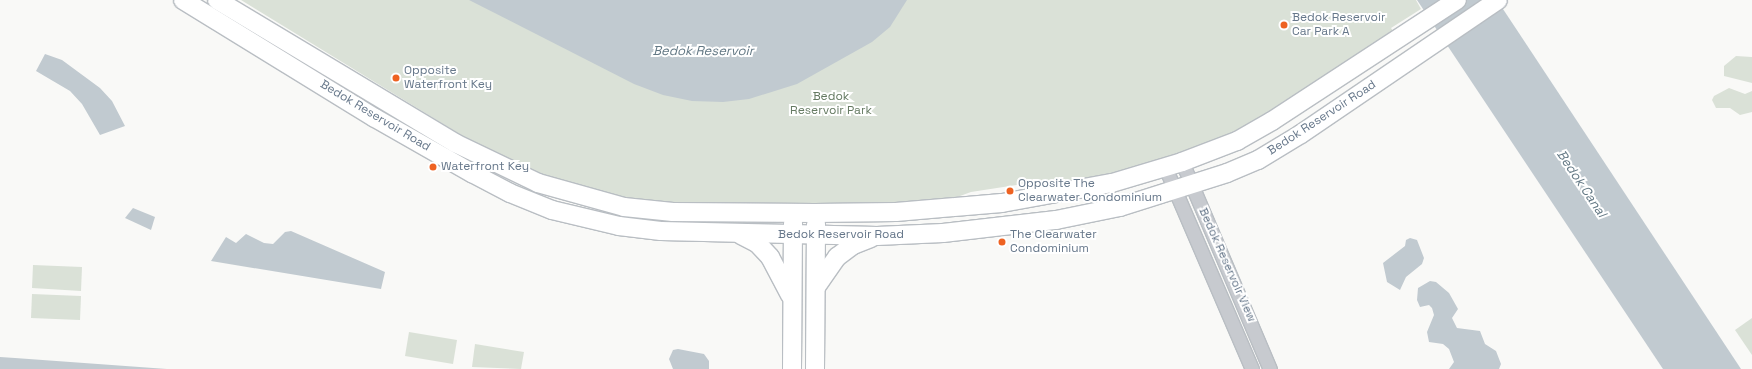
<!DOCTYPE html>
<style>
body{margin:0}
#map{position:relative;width:1752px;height:369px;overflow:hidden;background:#f9f9f7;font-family:"Space Grotesk",sans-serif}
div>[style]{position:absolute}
.green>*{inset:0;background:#dae1d7}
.water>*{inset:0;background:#c1cad0}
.roads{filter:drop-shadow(1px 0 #b9bec3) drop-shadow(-1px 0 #b9bec3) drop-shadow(0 1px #b9bec3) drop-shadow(0 -1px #b9bec3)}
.street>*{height:13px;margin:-6.5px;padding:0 6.5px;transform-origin:6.5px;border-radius:6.5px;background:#c7cacf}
.secondary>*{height:18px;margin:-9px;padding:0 9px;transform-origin:9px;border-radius:9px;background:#fff}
.dots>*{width:11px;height:11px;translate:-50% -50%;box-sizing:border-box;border:2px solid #fff;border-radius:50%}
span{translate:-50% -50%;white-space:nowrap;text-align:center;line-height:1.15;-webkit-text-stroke:4px #fff;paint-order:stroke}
.poi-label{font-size:12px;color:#66778a}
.left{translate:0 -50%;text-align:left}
.park-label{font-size:12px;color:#657a62}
.street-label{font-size:12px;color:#66778a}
.water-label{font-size:13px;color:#637884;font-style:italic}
</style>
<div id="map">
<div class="green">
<div style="clip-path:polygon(241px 0,1416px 0,1421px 9px,1391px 28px,1396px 35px,1270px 117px,1183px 156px,1063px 189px,1036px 182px,971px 192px,935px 205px,893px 207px,625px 203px,574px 189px,497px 157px)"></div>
<div style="clip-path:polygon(1736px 56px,1752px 57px,1752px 83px,1724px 76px,1724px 66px)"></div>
<div style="clip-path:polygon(1729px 88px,1745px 94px,1752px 91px,1752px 112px,1740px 115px,1730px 108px,1716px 108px,1712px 100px,1714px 96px)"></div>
<div style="clip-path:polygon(33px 265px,82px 267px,81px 291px,32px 288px)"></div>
<div style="clip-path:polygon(32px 294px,81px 296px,80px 320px,31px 318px)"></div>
<div style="clip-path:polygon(1752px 318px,1752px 355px,1735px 330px)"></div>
<div style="clip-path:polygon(409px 332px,457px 340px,453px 364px,405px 356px)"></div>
<div style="clip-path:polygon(475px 344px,524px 352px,521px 369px,472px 367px)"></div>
</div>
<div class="water">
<div style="clip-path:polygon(469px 0,907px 0,890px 27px,872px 42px,797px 84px,749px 99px,723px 102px,692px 101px,663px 95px,634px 84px)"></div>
<div style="clip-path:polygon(1417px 0,1497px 0,1741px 369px,1663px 369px)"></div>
<div style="clip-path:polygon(45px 54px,62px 60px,100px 88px,112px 101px,125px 126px,100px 135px,82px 104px,70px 91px,36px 71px)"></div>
<div style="clip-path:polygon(133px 208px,155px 217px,151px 230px,125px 218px)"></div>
<div style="clip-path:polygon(291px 231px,385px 272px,381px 289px,211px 261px,226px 237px,236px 243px,246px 234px,264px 243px,273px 244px,285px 232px)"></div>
<div style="clip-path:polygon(1410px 238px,1417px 240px,1424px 258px,1422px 264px,1406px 277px,1400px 290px,1387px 282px,1383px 263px,1405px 246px,1406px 240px)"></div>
<div style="clip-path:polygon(1430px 281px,1436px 282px,1449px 293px,1458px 309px,1452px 318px,1457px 328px,1480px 331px,1485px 344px,1496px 351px,1501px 364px,1499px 369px,1449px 369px,1454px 362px,1449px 349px,1443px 344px,1429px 342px,1427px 332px,1434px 315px,1432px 308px,1429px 305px,1420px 307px,1417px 300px,1418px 288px)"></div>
<div style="clip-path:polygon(678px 349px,704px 354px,709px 361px,709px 369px,673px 369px,669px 359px,673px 350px)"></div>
<div style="clip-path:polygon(0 357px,15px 358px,167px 369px,0 369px)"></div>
</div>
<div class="roads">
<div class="street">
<div style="left:1182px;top:162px;width:225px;rotate:67deg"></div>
<div style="left:1165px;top:167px;width:220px;rotate:66.7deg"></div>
</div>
<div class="secondary">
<div style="left:183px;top:0;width:225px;rotate:31.6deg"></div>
<div style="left:375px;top:118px;width:112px;rotate:29.6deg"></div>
<div style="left:472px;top:173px;width:43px;rotate:27.8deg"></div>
<div style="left:510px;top:193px;width:45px;rotate:22deg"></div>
<div style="left:552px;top:210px;width:69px;rotate:13.4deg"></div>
<div style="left:619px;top:226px;width:42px;rotate:6.8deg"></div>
<div style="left:661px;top:231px;width:216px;rotate:1.3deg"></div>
<div style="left:877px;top:236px;width:66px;rotate:-2.6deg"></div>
<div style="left:943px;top:233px;width:114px;rotate:-6.6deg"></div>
<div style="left:1056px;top:220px;width:65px;rotate:-11.5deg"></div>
<div style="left:1120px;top:207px;width:112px;rotate:-17.6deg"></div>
<div style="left:1227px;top:173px;width:34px;rotate:-23deg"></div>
<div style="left:1258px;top:160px;width:50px;rotate:-31.2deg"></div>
<div style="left:1301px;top:134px;width:238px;rotate:-34.2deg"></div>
<div style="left:217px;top:0;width:278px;rotate:31deg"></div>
<div style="left:455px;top:143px;width:92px;rotate:25.7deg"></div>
<div style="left:538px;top:183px;width:89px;rotate:15.6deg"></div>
<div style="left:624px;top:207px;width:49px;rotate:5.8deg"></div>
<div style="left:673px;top:212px;width:142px;rotate:0.4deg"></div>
<div style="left:815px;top:213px;width:81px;rotate:-0.7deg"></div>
<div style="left:896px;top:212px;width:106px;rotate:-4.9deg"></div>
<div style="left:1002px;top:203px;width:112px;rotate:-10.3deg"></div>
<div style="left:1112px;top:183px;width:73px;rotate:-16.7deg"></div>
<div style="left:1182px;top:162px;width:59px;rotate:-20.9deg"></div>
<div style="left:1237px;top:141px;width:40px;rotate:-29.7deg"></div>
<div style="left:1272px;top:121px;width:221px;rotate:-33.2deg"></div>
<div style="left:741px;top:235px;width:18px;rotate:27deg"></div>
<div style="left:757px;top:243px;width:19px;rotate:47deg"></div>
<div style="left:770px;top:257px;width:43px;rotate:62.2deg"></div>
<div style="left:816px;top:287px;width:37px;rotate:-55deg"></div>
<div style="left:837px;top:257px;width:20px;rotate:-37deg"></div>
<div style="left:853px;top:245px;width:19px;rotate:-21deg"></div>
<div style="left:792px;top:369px;width:146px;rotate:-89.6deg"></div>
<div style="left:815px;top:369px;width:145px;rotate:-89.6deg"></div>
</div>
</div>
<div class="dots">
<div style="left:1284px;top:25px;background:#ee6222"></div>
<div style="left:396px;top:78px;background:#ee6222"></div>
<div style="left:433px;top:167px;background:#ee6222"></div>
<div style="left:1010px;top:191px;background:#ee6222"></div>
<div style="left:1002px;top:242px;background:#ee6222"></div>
</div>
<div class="poi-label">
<span class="left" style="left:1292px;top:25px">Bedok Reservoir<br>Car Park A</span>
<span class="left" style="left:404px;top:78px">Opposite<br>Waterfront Key</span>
<span class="left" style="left:441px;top:167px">Waterfront Key</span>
<span class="left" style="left:1018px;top:191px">Opposite The<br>Clearwater Condominium</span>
<span class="left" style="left:1010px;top:242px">The Clearwater<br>Condominium</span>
</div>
<div class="park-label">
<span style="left:831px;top:104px">Bedok<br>Reservoir Park</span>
</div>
<div class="street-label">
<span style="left:375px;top:116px;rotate:31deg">Bedok Reservoir Road</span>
<span style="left:1322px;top:118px;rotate:-33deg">Bedok Reservoir Road</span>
<span style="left:841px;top:235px">Bedok Reservoir Road</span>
<span style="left:1227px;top:265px;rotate:66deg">Bedok Reservoir View</span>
</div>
<div class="water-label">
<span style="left:703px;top:51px">Bedok Reservoir</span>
<span style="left:1581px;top:184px;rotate:56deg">Bedok Canal</span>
</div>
</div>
